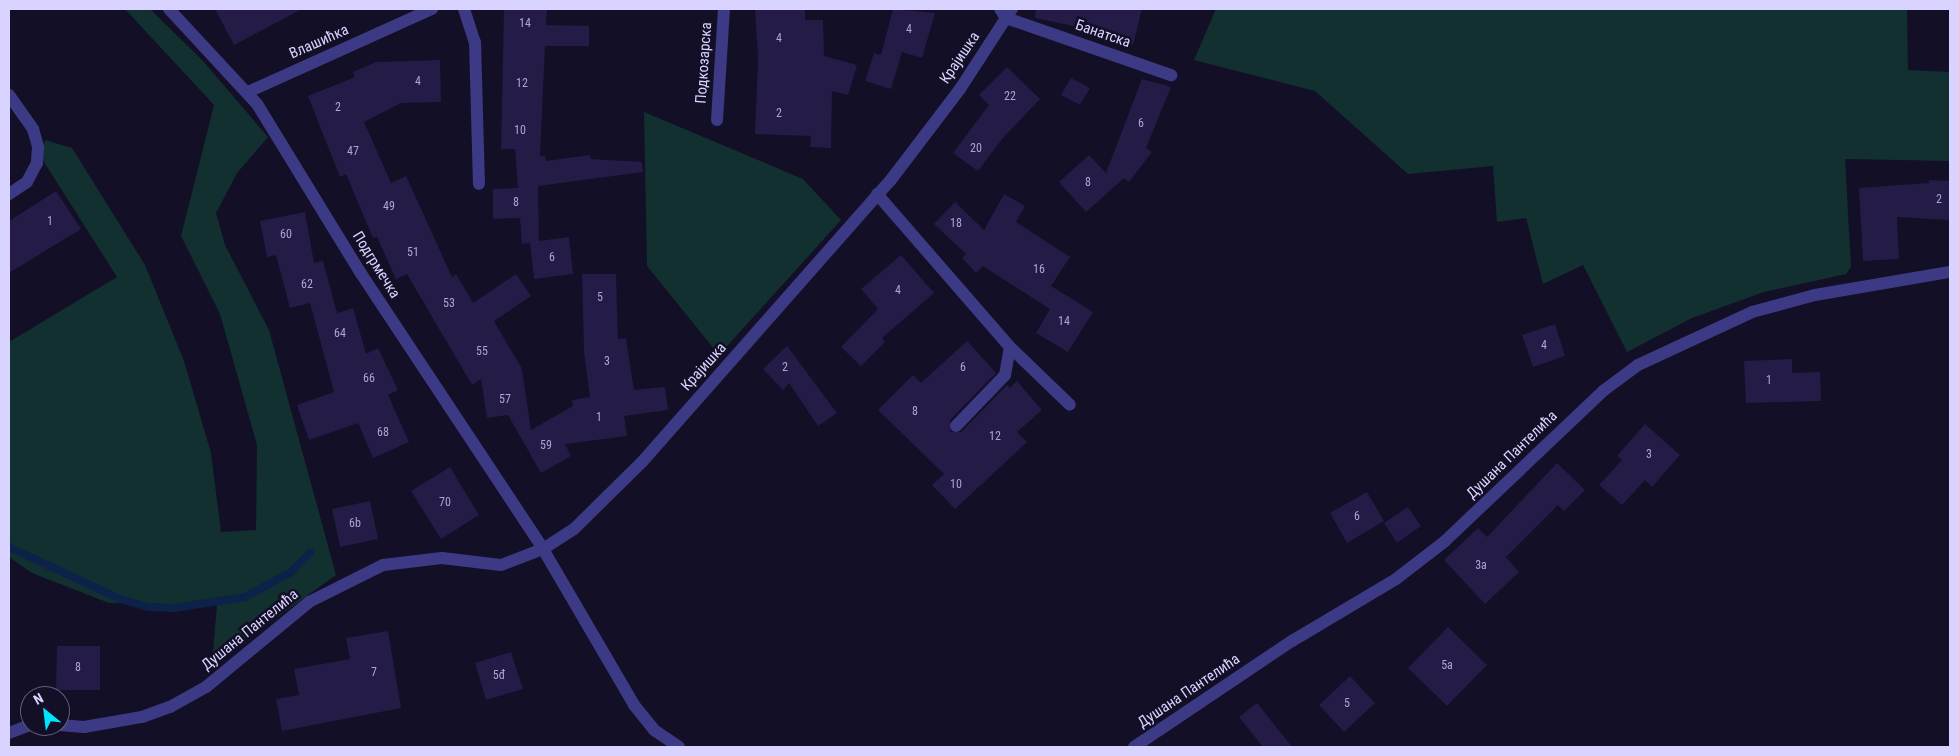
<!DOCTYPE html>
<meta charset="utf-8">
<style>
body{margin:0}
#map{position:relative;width:1959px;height:756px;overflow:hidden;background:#130f26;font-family:"Roboto Condensed",sans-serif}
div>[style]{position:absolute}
.green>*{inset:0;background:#12302f}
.stream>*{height:8px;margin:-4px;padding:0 4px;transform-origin:4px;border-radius:4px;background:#0c2248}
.building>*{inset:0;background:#241b47}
.street>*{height:12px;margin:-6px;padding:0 6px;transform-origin:6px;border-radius:6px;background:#3d3a85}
span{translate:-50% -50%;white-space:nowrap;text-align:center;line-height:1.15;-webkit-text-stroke:5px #130f26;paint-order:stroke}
.number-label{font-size:12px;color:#aca6d1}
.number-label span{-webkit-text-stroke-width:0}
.street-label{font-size:15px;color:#d9d4ff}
.frame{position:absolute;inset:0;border:10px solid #d9d4ff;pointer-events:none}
.north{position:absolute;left:20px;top:686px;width:50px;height:50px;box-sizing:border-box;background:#130f26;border:1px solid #625e7d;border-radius:50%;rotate:331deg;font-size:14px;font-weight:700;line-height:20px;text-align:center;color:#d9d4ff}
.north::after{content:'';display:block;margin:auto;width:18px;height:22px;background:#00e5ff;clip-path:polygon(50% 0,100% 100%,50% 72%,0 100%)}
</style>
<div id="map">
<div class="green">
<div style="clip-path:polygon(125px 9px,150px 9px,203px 61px,268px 137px,237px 173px,216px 213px,225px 245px,269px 330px,336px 575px,212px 664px,217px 605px,109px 603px,32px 573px,9px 557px,9px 342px,117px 277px,42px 159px,45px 140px,72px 148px,145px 265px,184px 361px,211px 453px,221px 532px,256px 530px,257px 445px,220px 314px,181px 236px,214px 105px)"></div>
<div style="clip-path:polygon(1216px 9px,1907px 9px,1908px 70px,1950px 72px,1950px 161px,1845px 159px,1851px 267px,1846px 274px,1764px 292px,1692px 318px,1627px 352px,1583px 265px,1543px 284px,1526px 218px,1497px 222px,1493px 166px,1408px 174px,1315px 91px,1194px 60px)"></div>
<div style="clip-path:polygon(644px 112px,803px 179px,841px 220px,719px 355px,647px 266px)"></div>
</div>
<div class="stream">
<div style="left:9px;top:547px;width:123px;rotate:25.1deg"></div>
<div style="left:120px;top:599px;width:29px;rotate:16deg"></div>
<div style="left:148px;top:607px;width:26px;rotate:2deg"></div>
<div style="left:174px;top:608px;width:72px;rotate:-8.8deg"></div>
<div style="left:245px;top:597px;width:52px;rotate:-28.5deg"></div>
<div style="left:291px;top:572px;width:27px;rotate:-45deg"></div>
</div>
<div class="building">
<div style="clip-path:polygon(215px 9px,302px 9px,234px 45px)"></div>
<div style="clip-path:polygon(504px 9px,547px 9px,546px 25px,589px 26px,589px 46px,545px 46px,540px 156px,545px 156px,546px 161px,590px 155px,591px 159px,642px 162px,643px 172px,538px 186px,539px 241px,569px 237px,573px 274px,534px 279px,530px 243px,522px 244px,520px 218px,493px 219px,493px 189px,518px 188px,515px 149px,501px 149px)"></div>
<div style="clip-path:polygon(755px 9px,805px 9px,805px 20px,823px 20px,824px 56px,857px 65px,848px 95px,832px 91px,831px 148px,810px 147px,811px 136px,755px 134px,758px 59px)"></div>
<div style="clip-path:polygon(893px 9px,935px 13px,922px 58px,902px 52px,891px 89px,865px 81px,874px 53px,881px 55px)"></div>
<div style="clip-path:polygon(1036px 9px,1142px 9px,1133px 45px,1100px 36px,1101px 32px,1035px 18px)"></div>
<div style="clip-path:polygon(440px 60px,441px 102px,401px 103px,364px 122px,391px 183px,406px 176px,452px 277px,456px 274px,473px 303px,516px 274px,531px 296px,494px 321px,522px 369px,531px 430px,573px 406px,572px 400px,590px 397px,584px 352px,582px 274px,616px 274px,618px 339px,626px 338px,634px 390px,665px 387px,668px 410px,624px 416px,627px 436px,565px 444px,571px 456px,541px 473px,508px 415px,487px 418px,481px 379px,472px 385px,407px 274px,396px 279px,377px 237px,373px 238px,346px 174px,340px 177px,308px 96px,355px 77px,353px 72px,376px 62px)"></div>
<div style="clip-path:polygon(1007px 67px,1040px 99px,1002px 139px,978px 171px,953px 153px,989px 105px,979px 95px)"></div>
<div style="clip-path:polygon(1071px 78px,1090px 88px,1080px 105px,1061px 95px)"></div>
<div style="clip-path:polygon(1142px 79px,1171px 87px,1146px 148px,1152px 152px,1129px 182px,1124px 178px,1086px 212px,1059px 182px,1089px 155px,1106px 173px)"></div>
<div style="clip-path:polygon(1929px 180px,1950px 181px,1950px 220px,1897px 217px,1899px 259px,1863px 261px,1859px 188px,1929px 183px)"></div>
<div style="clip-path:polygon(56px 191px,81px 229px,9px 273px,9px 221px)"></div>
<div style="clip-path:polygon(1004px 194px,1025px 206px,1016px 222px,1070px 257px,1051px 286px,1093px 312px,1068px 352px,1036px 333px,1050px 309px,983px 266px,976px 273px,962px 258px,966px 254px,934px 224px,955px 202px,984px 230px)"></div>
<div style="clip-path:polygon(305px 212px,314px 263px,323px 261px,337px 313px,353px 308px,366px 354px,378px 348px,398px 390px,388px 395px,409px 442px,373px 458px,358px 423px,309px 440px,297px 405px,334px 392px,310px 303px,290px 308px,276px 255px,267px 257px,260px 221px)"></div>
<div style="clip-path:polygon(901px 255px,934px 293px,882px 338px,885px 342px,861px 366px,841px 347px,878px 309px,861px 289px)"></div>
<div style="clip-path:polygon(1555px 324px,1565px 356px,1533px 367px,1522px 335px)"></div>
<div style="clip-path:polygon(967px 341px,996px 373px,950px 420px,951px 432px,961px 432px,1007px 385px,1010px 388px,1017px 381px,1042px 410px,1017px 432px,1027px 442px,955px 509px,932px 485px,944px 474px,878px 410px,913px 375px,921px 383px)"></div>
<div style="clip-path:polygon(787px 346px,837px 413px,818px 426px,789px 383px,783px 390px,763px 369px)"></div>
<div style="clip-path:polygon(1792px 359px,1792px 373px,1820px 372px,1821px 401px,1746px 403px,1744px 361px)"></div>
<div style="clip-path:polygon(1645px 424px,1680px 455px,1652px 487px,1645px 480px,1622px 505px,1599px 485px,1622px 460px,1617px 456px)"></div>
<div style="clip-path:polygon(1557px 463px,1585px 490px,1564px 511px,1558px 505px,1506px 557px,1519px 572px,1485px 604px,1444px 560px,1478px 528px,1487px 537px)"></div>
<div style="clip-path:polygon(450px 467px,479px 515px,441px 539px,411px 491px)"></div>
<div style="clip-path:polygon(1367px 492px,1384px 521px,1347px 543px,1330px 513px)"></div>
<div style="clip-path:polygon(370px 501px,378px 539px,340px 547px,332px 509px)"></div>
<div style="clip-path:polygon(1408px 507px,1421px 526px,1397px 543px,1384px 523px)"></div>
<div style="clip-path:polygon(1448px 627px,1487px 665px,1447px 706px,1408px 668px)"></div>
<div style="clip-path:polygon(388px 631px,401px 708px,282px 731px,276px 699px,299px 695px,294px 669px,350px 659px,346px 638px)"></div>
<div style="clip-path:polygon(57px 646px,100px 646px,100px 690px,56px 690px)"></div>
<div style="clip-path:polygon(511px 652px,523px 689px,486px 700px,475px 663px)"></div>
<div style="clip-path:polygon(1350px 676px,1375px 703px,1344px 732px,1319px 705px)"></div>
<div style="clip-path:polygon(1257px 703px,1292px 747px,1263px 747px,1239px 717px)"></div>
</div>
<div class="street">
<div style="left:169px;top:9px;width:129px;rotate:47.2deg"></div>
<div style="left:257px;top:104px;width:197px;rotate:58.5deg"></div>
<div style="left:360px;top:272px;width:332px;rotate:56.5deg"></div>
<div style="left:543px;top:549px;width:37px;rotate:-33deg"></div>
<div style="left:574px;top:529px;width:95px;rotate:-44.6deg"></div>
<div style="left:642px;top:462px;width:375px;rotate:-48.6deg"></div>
<div style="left:890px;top:181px;width:116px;rotate:-52.7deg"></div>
<div style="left:960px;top:89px;width:95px;rotate:-57deg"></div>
<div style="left:464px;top:9px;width:35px;rotate:72deg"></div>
<div style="left:475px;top:42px;width:142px;rotate:88.4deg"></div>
<div style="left:1000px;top:9px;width:11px;rotate:56deg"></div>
<div style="left:1006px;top:18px;width:175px;rotate:19.1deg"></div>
<div style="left:248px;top:92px;width:202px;rotate:-24.3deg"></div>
<div style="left:9px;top:95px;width:42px;rotate:54.8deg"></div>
<div style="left:33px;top:129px;width:19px;rotate:74deg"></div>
<div style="left:38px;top:147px;width:16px;rotate:94deg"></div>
<div style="left:37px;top:163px;width:21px;rotate:118deg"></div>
<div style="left:27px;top:182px;width:22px;rotate:146deg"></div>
<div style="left:717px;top:120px;width:111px;rotate:-86.4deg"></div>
<div style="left:877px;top:194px;width:203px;rotate:49deg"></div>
<div style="left:1010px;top:347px;width:83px;rotate:44deg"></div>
<div style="left:956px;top:426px;width:71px;rotate:-46.1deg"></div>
<div style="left:1005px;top:375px;width:28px;rotate:-80deg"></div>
<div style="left:60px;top:725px;width:24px;rotate:5deg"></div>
<div style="left:84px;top:727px;width:59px;rotate:-9.8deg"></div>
<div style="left:142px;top:717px;width:30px;rotate:-20deg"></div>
<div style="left:170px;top:707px;width:41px;rotate:-29.1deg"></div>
<div style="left:206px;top:687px;width:134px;rotate:-39.5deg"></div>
<div style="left:309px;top:602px;width:83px;rotate:-26.6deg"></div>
<div style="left:383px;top:565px;width:59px;rotate:-6.8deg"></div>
<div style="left:442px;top:558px;width:59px;rotate:6.8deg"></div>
<div style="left:501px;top:565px;width:45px;rotate:-20.9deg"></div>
<div style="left:543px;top:549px;width:181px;rotate:59.7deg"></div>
<div style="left:634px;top:705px;width:32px;rotate:51deg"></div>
<div style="left:654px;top:730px;width:30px;rotate:34deg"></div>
<div style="left:9px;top:733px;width:22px;rotate:-21deg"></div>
<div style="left:1134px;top:747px;width:190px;rotate:-33.9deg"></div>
<div style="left:1292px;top:641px;width:121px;rotate:-30.8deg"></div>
<div style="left:1396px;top:579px;width:61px;rotate:-37.6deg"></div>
<div style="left:1444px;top:542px;width:219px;rotate:-43.5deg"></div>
<div style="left:1603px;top:391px;width:44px;rotate:-36.6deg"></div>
<div style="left:1638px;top:365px;width:126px;rotate:-24.9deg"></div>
<div style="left:1752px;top:312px;width:65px;rotate:-15.1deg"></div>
<div style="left:1815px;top:295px;width:137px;rotate:-9.7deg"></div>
</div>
<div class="number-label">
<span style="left:525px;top:24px">14</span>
<span style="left:909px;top:30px">4</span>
<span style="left:779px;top:39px">4</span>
<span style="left:418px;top:82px">4</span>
<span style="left:522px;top:84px">12</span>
<span style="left:1010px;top:97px">22</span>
<span style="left:338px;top:108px">2</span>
<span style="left:779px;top:114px">2</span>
<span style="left:1141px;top:124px">6</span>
<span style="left:520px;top:131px">10</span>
<span style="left:976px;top:149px">20</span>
<span style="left:353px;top:152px">47</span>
<span style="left:1088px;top:183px">8</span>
<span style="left:1939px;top:200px">2</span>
<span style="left:516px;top:203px">8</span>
<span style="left:389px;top:207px">49</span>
<span style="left:50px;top:222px">1</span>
<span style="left:956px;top:224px">18</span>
<span style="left:286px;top:235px">60</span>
<span style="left:413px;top:253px">51</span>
<span style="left:552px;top:258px">6</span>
<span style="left:1039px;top:270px">16</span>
<span style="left:307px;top:285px">62</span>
<span style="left:898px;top:291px">4</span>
<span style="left:600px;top:298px">5</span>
<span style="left:449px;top:304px">53</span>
<span style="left:1064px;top:322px">14</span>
<span style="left:340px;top:334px">64</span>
<span style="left:1544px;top:346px">4</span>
<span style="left:482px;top:352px">55</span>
<span style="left:607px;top:362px">3</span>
<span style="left:785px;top:368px">2</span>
<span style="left:963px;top:368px">6</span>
<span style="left:369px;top:379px">66</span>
<span style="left:1769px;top:381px">1</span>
<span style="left:505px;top:400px">57</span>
<span style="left:915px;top:412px">8</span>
<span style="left:599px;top:418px">1</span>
<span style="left:383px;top:433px">68</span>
<span style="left:995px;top:437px">12</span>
<span style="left:546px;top:446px">59</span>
<span style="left:1649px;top:455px">3</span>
<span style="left:956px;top:485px">10</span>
<span style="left:445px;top:503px">70</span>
<span style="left:1357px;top:517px">6</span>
<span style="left:355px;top:524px">6b</span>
<span style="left:1481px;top:566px">3a</span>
<span style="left:1447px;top:666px">5a</span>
<span style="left:78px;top:668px">8</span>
<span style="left:374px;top:673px">7</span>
<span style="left:499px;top:676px">5đ</span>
<span style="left:1347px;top:704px">5</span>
</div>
<div class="street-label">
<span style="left:1103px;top:34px;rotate:19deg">Банатска</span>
<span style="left:319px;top:42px;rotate:-24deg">Влашићка</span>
<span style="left:960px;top:58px;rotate:-56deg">Крајишка</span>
<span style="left:704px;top:63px;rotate:-86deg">Подкозарска</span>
<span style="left:376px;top:265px;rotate:58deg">Подгрмечка</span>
<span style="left:704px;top:367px;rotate:-48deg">Крајишка</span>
<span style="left:1512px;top:455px;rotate:-44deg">Душана Пантелића</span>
<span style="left:250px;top:630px;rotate:-39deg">Душана Пантелића</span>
<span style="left:1189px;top:691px;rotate:-34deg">Душана Пантелића</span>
</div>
<div class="frame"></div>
<div class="north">N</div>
</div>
